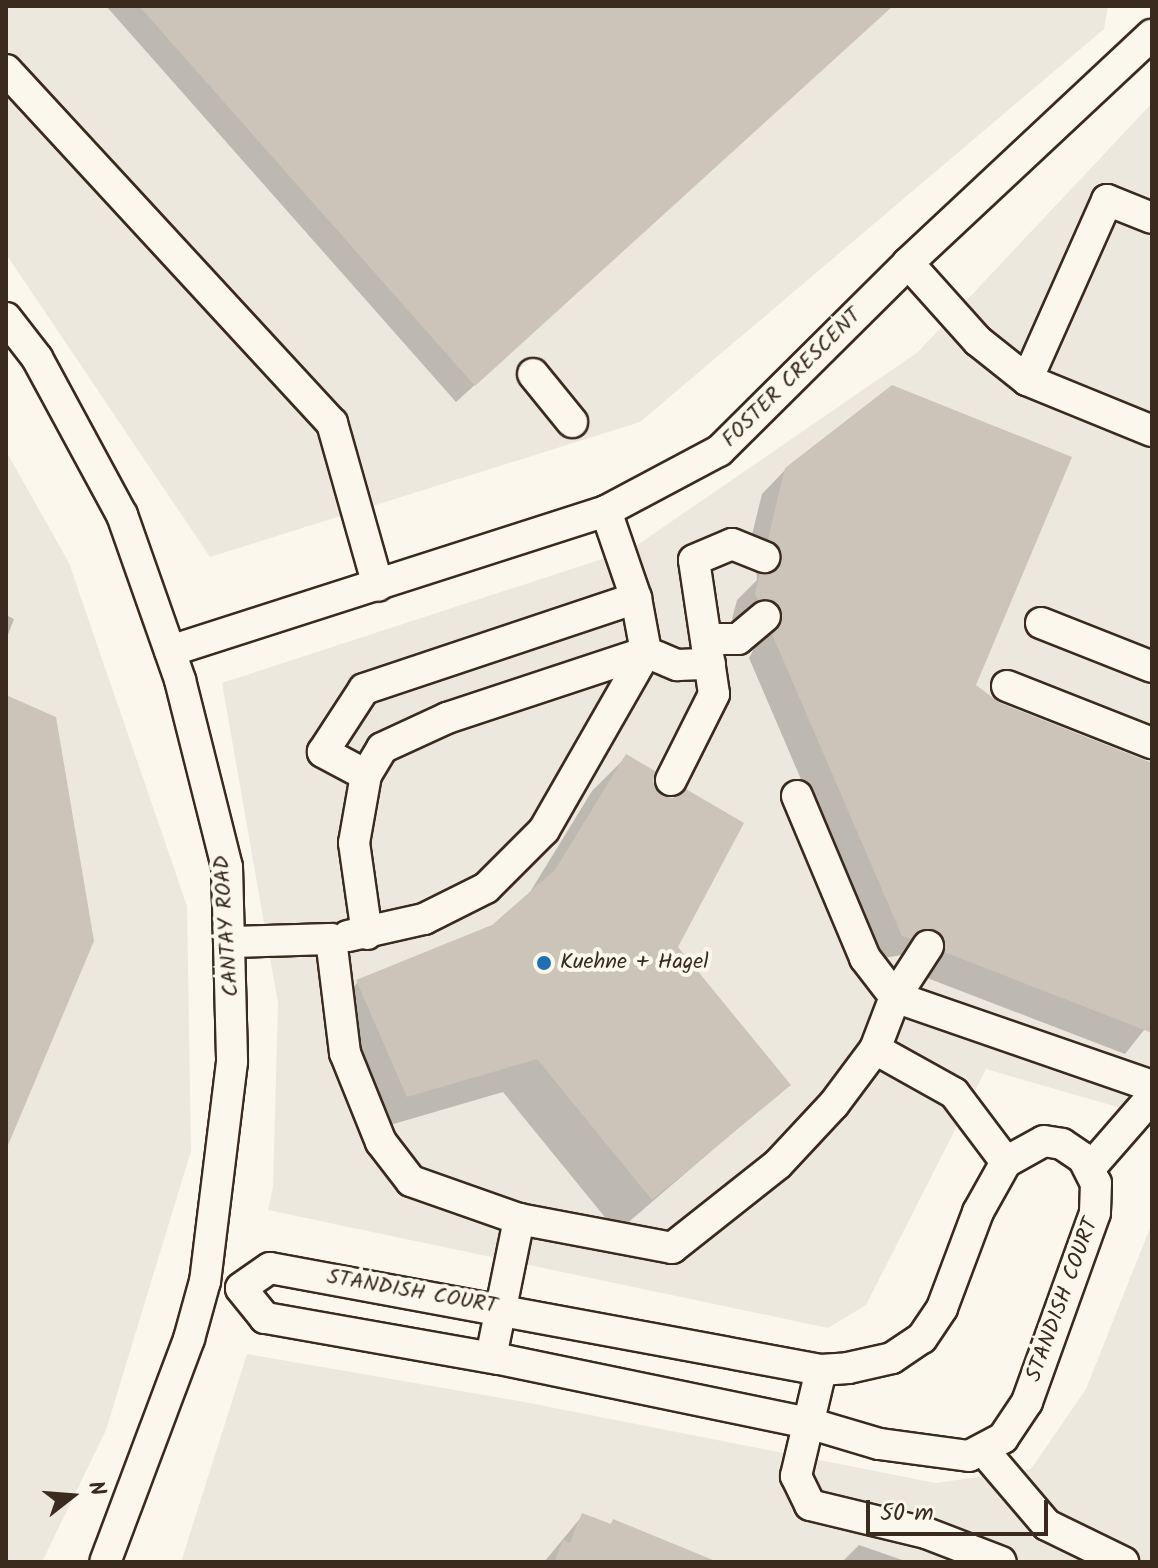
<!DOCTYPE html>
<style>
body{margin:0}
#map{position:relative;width:1158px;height:1568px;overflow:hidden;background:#fbf7ec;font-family:Kalam,sans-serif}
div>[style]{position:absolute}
.built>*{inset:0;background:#ede8dd}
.shadow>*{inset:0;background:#0003}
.building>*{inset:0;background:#ccc4b9}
.roads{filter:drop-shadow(2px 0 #3b2a1e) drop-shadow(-2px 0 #3b2a1e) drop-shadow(0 2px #3b2a1e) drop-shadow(0 -2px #3b2a1e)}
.minor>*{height:30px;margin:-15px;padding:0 15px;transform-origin:15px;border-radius:15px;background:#fbf7ec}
.dots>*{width:22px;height:22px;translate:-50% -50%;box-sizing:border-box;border:4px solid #fbf7ec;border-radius:50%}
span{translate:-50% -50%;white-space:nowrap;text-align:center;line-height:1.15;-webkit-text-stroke:8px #fbf7ec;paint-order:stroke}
.street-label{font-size:22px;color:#3b2a1e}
.poi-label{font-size:22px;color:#3b2a1e}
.left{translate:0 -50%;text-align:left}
.frame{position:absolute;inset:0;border:8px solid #3b2a1e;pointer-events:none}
.north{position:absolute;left:32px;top:1456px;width:80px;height:80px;-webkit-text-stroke:6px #fbf7ec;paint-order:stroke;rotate:73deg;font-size:22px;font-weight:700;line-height:32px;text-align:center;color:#3b2a1e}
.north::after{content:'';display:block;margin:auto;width:28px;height:36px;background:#3b2a1e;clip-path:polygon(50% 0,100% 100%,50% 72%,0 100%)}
.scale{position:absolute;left:866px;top:1500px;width:182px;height:36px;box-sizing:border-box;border:4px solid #3b2a1e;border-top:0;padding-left:10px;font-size:24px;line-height:28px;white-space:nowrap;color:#3b2a1e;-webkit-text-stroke:6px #fbf7ec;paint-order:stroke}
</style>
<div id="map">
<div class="built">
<div style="clip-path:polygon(6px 6px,1108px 6px,1104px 29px,640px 422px,210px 557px,6px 254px)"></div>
<div style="clip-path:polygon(1152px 103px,1152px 1117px,986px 1069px,866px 1305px,828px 1328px,268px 1210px,273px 1187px,278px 1003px,222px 683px,630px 550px,918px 352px)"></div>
<div style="clip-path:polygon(6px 451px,69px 563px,187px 906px,191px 1151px,106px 1430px,42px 1562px,6px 1562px)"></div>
<div style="clip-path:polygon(1152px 1223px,1152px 1562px,181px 1562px,247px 1354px,519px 1401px,936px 1483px,1031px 1469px,1086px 1389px)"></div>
</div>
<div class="shadow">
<div style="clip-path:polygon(106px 6px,892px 6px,456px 402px)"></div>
<div style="clip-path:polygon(786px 469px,973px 686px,999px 705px,1152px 767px,1152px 1020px,1125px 1054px,922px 976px,913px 953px,878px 959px,749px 658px,760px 637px,732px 619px,737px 600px,757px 580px,756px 570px,745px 563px,762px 494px)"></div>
<div style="clip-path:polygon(6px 615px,14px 619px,6px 640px)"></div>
<div style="clip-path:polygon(626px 757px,651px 782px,675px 947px,788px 1085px,617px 1232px,503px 1092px,373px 1130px,324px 1016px,358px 982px,494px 927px,527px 897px,592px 791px)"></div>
<div style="clip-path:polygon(583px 1515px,609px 1526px,613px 1521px,705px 1562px,544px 1562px)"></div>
<div style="clip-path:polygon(859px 1545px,908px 1562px,842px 1562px)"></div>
</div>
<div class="building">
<div style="clip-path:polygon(139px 6px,893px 6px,475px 386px)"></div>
<div style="clip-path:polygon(892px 385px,1072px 457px,976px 685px,1000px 703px,1152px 763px,1152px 1033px,944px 952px,944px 939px,937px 931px,921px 930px,911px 939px,902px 936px,772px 634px,782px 612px,772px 599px,758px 600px,755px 594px,760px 574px,774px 572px,781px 563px,779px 547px,768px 539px,785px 468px)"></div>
<div style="clip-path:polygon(6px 695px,56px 717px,94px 941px,6px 1150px)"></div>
<div style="clip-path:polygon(626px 754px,655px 771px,653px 782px,662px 796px,673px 798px,686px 789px,744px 823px,678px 947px,791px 1085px,652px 1200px,537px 1059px,407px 1097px,356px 980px,492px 925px,555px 870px)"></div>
<div style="clip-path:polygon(582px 1513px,611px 1524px,613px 1519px,718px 1562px,554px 1562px,563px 1540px,570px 1543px)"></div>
</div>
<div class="roads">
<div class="minor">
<div style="left:6px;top:70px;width:481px;rotate:47.3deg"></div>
<div style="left:332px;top:423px;width:169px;rotate:74.2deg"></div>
<div style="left:908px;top:263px;width:105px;rotate:48.1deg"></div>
<div style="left:978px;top:341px;width:63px;rotate:38.5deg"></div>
<div style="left:1027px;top:380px;width:135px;rotate:22.2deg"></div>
<div style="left:6px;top:318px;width:51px;rotate:52.2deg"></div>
<div style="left:37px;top:358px;width:179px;rotate:61.6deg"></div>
<div style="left:122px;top:515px;width:175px;rotate:70.6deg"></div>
<div style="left:180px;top:680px;width:193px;rotate:75.9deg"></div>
<div style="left:227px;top:867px;width:195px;rotate:88.5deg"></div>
<div style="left:232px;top:1062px;width:221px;rotate:97deg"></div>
<div style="left:205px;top:1281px;width:60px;rotate:105.4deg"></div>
<div style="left:189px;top:1339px;width:238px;rotate:110.6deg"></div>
<div style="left:533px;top:374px;width:62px;rotate:50.9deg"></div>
<div style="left:1027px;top:380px;width:197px;rotate:-66deg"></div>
<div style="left:1107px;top:200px;width:48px;rotate:21.8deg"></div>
<div style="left:606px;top:511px;width:92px;rotate:71deg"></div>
<div style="left:636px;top:598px;width:55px;rotate:79.5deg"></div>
<div style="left:646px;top:652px;width:34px;rotate:23deg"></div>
<div style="left:677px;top:665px;width:33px;rotate:-2deg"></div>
<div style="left:1041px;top:623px;width:119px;rotate:21.6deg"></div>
<div style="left:707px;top:639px;width:31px"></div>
<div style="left:738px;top:639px;width:35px;rotate:-40deg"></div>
<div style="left:170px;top:651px;width:458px;rotate:-17.8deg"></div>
<div style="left:606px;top:511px;width:128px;rotate:-28deg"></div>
<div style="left:719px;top:451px;width:267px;rotate:-44.8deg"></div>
<div style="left:908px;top:263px;width:334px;rotate:-43.1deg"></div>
<div style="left:1007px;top:686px;width:156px;rotate:21.5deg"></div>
<div style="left:366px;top:775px;width:49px;rotate:-151.9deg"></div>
<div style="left:323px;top:752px;width:75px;rotate:-56.9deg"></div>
<div style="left:364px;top:689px;width:287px;rotate:-18.5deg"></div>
<div style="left:671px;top:780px;width:96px;rotate:-63.4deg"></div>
<div style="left:714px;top:694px;width:135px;rotate:-98.5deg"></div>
<div style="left:694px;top:560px;width:41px;rotate:-22.8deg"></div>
<div style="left:732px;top:544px;width:35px;rotate:22deg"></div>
<div style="left:797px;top:796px;width:176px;rotate:67.2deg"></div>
<div style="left:865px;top:958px;width:49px;rotate:52.4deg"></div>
<div style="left:895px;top:997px;width:272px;rotate:19.1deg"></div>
<div style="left:367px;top:934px;width:92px;rotate:-98.1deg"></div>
<div style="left:354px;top:843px;width:69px;rotate:-80deg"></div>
<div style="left:366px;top:775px;width:31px;rotate:-59deg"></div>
<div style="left:382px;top:748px;width:72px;rotate:-24.8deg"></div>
<div style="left:447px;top:718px;width:210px;rotate:-18.3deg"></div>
<div style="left:348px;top:936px;width:78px;rotate:-12.6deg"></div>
<div style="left:424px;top:919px;width:69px;rotate:-26.6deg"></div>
<div style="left:486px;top:888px;width:82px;rotate:-45deg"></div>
<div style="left:544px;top:830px;width:205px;rotate:-60.2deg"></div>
<div style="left:232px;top:942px;width:99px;rotate:-1.7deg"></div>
<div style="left:331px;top:939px;width:115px;rotate:83deg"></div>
<div style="left:345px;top:1053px;width:96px;rotate:68deg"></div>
<div style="left:381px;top:1142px;width:49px;rotate:52.4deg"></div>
<div style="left:411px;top:1181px;width:114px;rotate:19.4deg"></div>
<div style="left:519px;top:1219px;width:156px;rotate:10.7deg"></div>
<div style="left:672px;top:1248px;width:135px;rotate:-38.4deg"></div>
<div style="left:778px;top:1164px;width:82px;rotate:-47deg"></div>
<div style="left:834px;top:1104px;width:69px;rotate:-53.3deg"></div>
<div style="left:928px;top:946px;width:61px;rotate:122.9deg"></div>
<div style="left:895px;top:997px;width:56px;rotate:111deg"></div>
<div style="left:875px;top:1049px;width:90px;rotate:29.1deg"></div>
<div style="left:954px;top:1093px;width:86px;rotate:53deg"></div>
<div style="left:1044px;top:1141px;width:18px;rotate:9deg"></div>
<div style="left:1062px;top:1144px;width:25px;rotate:34deg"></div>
<div style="left:1083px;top:1158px;width:28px;rotate:63deg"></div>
<div style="left:1096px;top:1183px;width:30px;rotate:92deg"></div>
<div style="left:1095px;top:1213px;width:201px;rotate:109.8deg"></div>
<div style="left:1027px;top:1402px;width:43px;rotate:123.7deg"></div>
<div style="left:1003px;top:1438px;width:38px;rotate:152deg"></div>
<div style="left:969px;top:1456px;width:91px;rotate:-172.4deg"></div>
<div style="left:879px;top:1444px;width:74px;rotate:-163.5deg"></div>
<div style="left:808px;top:1423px;width:317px;rotate:-168.3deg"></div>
<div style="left:498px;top:1359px;width:237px;rotate:-170deg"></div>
<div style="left:265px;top:1318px;width:38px;rotate:-129deg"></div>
<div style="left:241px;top:1288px;width:35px;rotate:-35deg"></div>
<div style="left:270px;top:1268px;width:560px;rotate:10.49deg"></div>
<div style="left:821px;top:1370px;width:27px;rotate:-4deg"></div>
<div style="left:848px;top:1368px;width:45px;rotate:-12.8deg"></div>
<div style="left:892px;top:1358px;width:36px;rotate:-34deg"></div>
<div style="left:922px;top:1338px;width:36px;rotate:-56deg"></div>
<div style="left:942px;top:1308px;width:103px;rotate:-69.4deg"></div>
<div style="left:978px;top:1212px;width:57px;rotate:-60.8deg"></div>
<div style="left:1006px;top:1162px;width:43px;rotate:-28.9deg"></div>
<div style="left:1090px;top:1168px;width:94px;rotate:-48.9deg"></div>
<div style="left:491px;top:1357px;width:141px;rotate:-78.5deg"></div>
<div style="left:821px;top:1370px;width:109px;rotate:103.3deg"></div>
<div style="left:796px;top:1476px;width:32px;rotate:64deg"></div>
<div style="left:810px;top:1505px;width:119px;rotate:13.6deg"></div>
<div style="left:926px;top:1533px;width:80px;rotate:21.1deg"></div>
<div style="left:984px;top:1451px;width:97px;rotate:49.6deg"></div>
<div style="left:1047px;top:1525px;width:85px;rotate:26deg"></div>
</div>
</div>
<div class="dots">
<div style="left:544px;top:963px;background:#1f6fb2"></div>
</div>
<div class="street-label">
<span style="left:792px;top:378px;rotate:-45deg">FOSTER CRESCENT</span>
<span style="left:227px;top:926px;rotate:-94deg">CANTAY ROAD</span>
<span style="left:412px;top:1292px;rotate:10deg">STANDISH COURT</span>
<span style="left:1063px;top:1300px;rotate:-70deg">STANDISH COURT</span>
</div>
<div class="poi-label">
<span class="left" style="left:560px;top:963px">Kuehne + Hagel</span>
</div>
<div class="frame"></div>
<div class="north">N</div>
<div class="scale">50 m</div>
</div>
